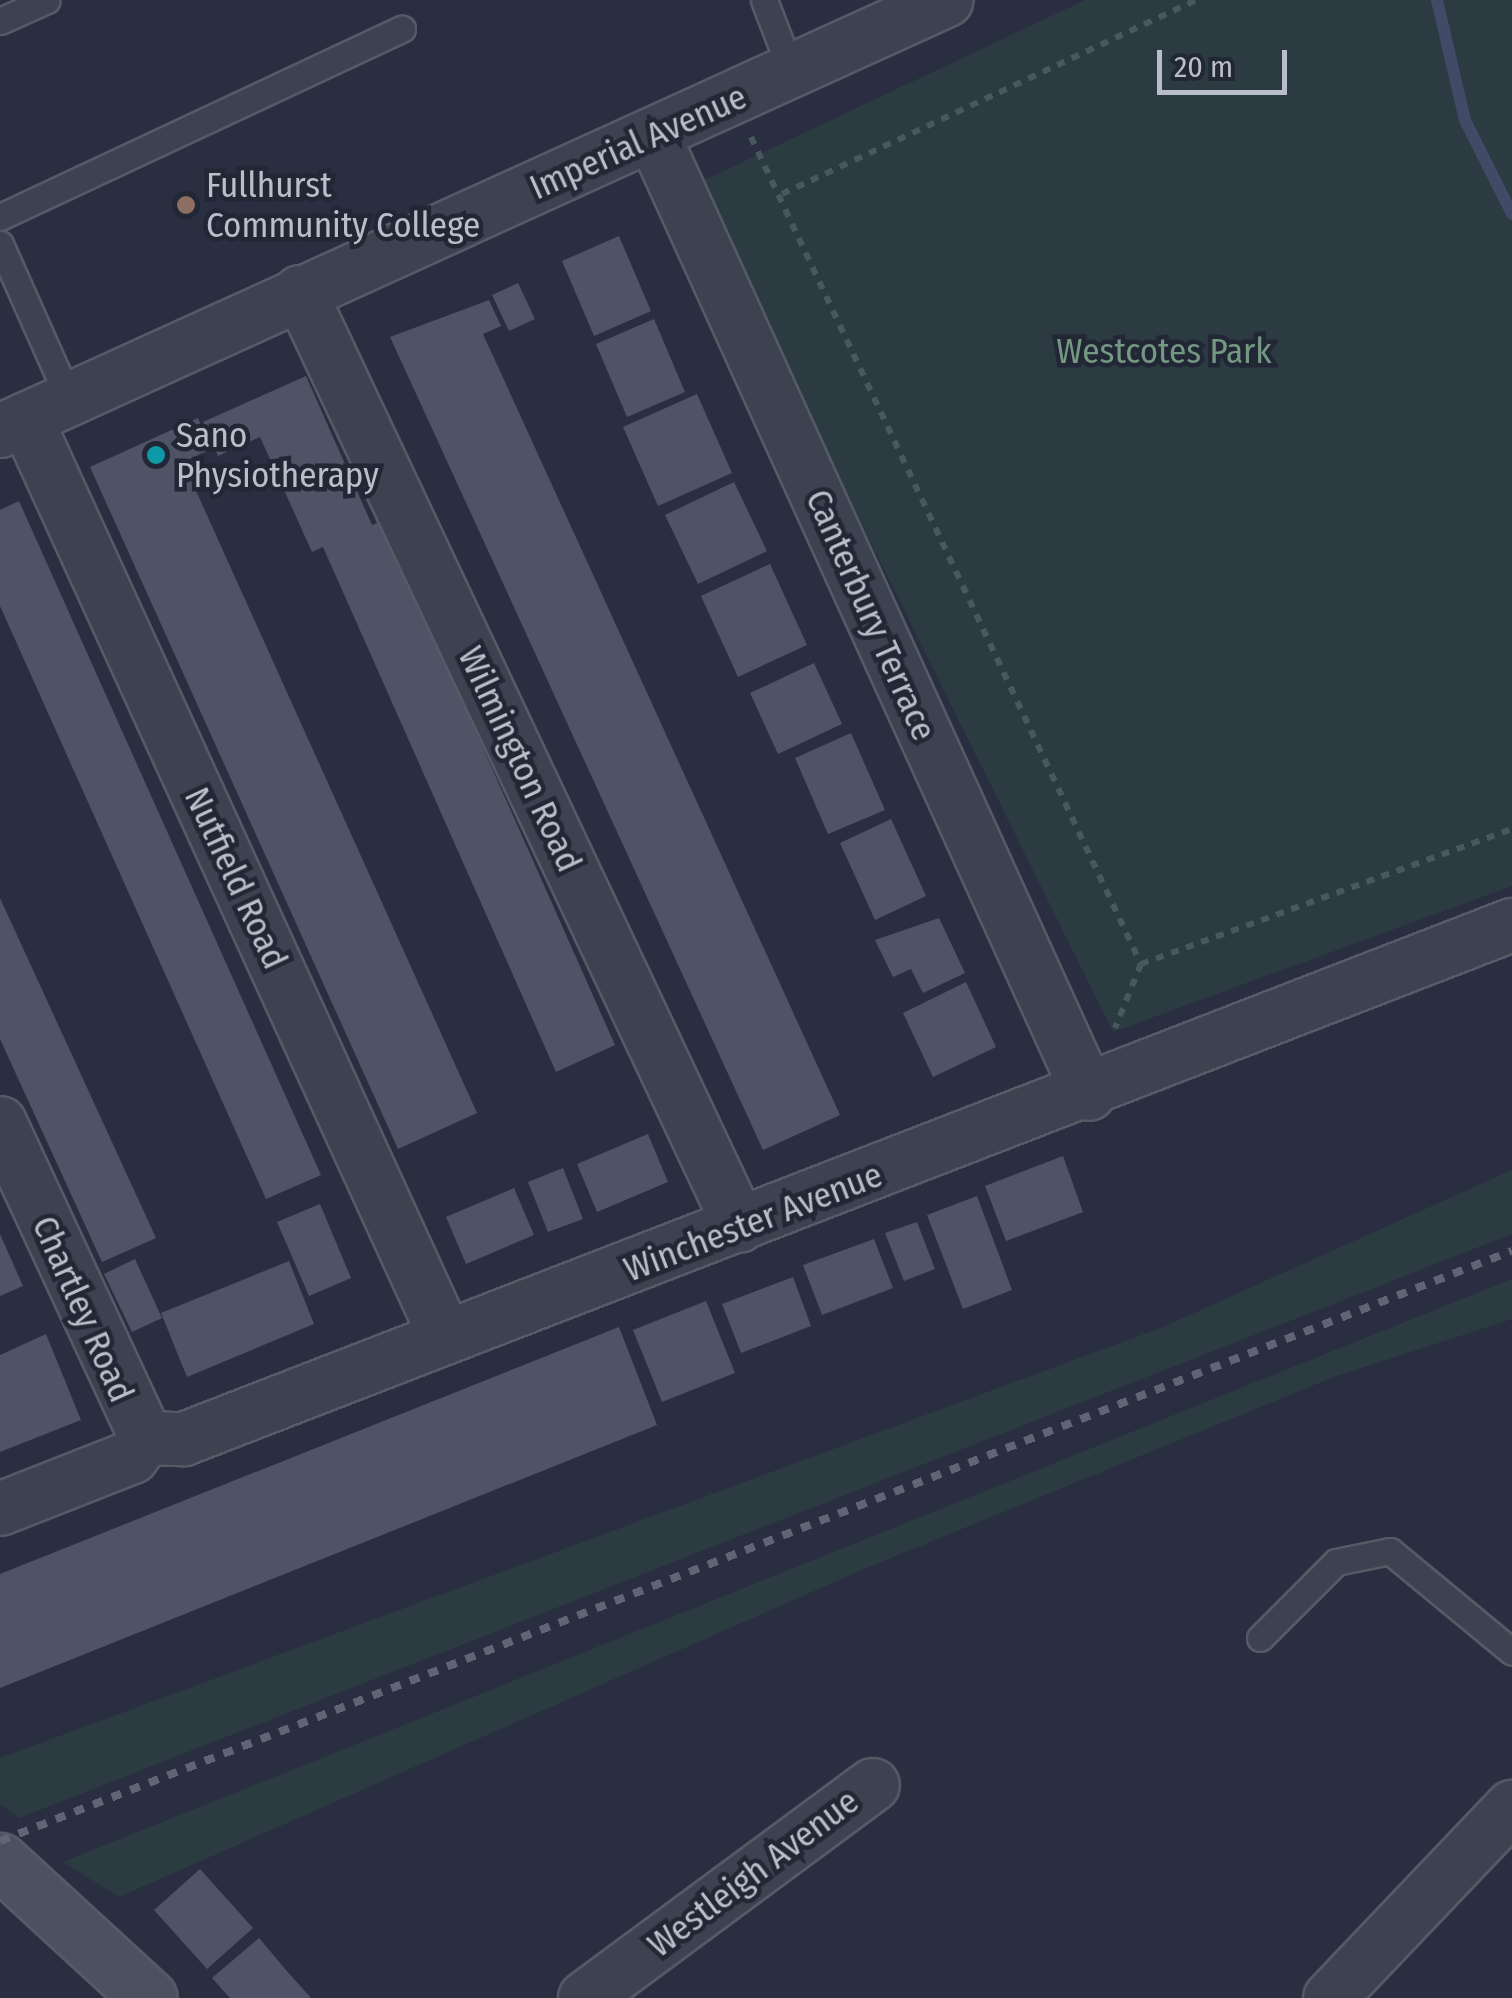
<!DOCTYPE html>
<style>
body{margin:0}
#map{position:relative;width:1512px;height:1998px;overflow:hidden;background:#292f40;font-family:"Fira Sans Condensed",sans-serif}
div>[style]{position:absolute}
.green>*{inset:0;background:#2b3b41}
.stream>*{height:12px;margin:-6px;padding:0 6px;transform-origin:6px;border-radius:6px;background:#414b67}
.building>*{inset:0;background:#4e5466}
.path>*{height:6px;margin-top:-3px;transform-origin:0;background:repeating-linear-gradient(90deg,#49585e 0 8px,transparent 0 16px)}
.roads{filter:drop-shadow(2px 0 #555a67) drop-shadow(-2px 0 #555a67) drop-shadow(0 2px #555a67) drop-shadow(0 -2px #555a67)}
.lane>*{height:25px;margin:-12.5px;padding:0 12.5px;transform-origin:12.5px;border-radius:12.5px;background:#3d4250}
.street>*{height:52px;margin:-26px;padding:0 26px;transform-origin:26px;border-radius:26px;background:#3d4250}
.secondary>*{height:55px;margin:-27.5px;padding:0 27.5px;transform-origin:27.5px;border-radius:27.5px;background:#4c5162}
.rail>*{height:8px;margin-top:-4px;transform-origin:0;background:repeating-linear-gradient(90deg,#606576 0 10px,transparent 0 20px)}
.dots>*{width:28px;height:28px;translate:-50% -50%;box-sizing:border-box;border:5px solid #222735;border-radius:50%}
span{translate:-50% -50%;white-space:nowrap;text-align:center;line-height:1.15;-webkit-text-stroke:9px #222735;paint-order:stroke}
.street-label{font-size:35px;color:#babeca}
.poi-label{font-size:35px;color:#babeca}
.left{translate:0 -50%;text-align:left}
.park-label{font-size:35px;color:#749882}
.scale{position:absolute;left:1157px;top:50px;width:130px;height:45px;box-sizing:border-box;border:5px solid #babeca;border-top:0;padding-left:12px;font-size:30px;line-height:35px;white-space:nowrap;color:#babeca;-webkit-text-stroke:8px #222735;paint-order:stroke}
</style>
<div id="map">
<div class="green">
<div style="clip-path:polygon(1085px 0,1512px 0,1512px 886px,1113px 1032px,694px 185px)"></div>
<div style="clip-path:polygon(1512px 1170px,1512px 1234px,19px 1818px,0 1804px,0 1758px,1163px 1327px)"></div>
<div style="clip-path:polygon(1512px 1279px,1512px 1319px,1331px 1378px,864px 1569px,119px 1897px,63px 1862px)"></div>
</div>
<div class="stream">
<div style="left:1437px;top:0;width:123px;rotate:76.9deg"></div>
<div style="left:1465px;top:120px;width:105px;rotate:63.4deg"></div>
</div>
<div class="building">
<div style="clip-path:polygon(619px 236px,651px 311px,594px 336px,562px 261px)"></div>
<div style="clip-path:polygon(518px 283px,535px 319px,509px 331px,492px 295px)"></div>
<div style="clip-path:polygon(489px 300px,501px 326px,483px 334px,840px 1115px,763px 1150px,390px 337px)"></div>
<div style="clip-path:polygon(654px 319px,685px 392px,627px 417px,596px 344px)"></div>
<div style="clip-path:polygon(306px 376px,372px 525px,382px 521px,615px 1045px,556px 1072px,323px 547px,312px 552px,260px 437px,218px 456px,203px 422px)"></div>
<div style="clip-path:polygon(697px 394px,732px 473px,658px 506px,623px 427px)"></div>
<div style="clip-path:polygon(198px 418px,211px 449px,183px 462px,477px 1113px,398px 1149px,90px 467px)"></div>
<div style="clip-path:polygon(734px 482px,767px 551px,698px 584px,665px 515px)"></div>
<div style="clip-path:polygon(19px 501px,321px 1175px,266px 1199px,0 606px,0 510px)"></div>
<div style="clip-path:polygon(770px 564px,807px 645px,738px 677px,701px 596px)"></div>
<div style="clip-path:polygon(814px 663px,842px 724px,778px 754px,750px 693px)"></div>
<div style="clip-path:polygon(851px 733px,885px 810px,828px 834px,795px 758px)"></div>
<div style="clip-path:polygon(891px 819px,926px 896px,875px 920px,840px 843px)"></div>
<div style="clip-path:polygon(0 898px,156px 1238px,102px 1262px,0 1039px)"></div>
<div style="clip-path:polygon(939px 918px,965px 973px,923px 993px,911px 969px,893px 977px,875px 940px)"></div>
<div style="clip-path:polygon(966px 982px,996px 1047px,933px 1077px,903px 1013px)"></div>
<div style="clip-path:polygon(648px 1134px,668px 1182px,597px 1212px,577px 1164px)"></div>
<div style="clip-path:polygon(1063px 1156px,1083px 1212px,1006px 1241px,985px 1186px)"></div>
<div style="clip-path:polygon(563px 1168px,583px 1219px,548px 1232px,528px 1182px)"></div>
<div style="clip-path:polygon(514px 1188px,534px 1235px,466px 1264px,446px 1217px)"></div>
<div style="clip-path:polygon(977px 1196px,1012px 1290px,963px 1309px,927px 1215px)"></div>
<div style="clip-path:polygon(320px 1204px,351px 1278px,309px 1296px,277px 1222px)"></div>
<div style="clip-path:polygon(917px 1222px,935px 1269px,904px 1281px,885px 1233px)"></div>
<div style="clip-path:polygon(0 1234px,23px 1286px,0 1296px)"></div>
<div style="clip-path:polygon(874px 1239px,893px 1288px,822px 1315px,803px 1265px)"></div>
<div style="clip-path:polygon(135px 1259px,162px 1318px,132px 1332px,104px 1274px)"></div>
<div style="clip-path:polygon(289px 1261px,314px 1324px,187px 1377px,161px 1313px)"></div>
<div style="clip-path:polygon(793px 1277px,811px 1326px,741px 1353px,722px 1304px)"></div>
<div style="clip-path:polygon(706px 1301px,735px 1373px,662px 1402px,633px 1330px)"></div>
<div style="clip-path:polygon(619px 1327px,657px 1425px,0 1688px,0 1574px)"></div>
<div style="clip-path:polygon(46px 1334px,81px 1420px,0 1452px,0 1355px)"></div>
<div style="clip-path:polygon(200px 1869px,253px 1928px,207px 1969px,154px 1910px)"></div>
<div style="clip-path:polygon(259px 1938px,286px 1970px,311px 1998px,230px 1998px,212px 1978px)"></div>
</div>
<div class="path">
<div style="left:751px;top:137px;width:914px;rotate:64.75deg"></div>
<div style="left:1141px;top:964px;width:69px;rotate:112.1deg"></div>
<div style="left:782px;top:194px;width:458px;rotate:-25.1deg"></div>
<div style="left:1141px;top:964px;width:395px;rotate:-20deg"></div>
</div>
<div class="roads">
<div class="lane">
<div style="left:764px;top:0;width:78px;rotate:69deg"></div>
<div style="left:0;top:21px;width:51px;rotate:-24.1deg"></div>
<div style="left:0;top:217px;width:444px;rotate:-25.1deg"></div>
<div style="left:0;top:244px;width:170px;rotate:66deg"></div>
<div style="left:1260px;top:1638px;width:107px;rotate:-45deg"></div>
<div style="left:1336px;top:1562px;width:55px;rotate:-11.5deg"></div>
<div style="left:1390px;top:1551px;width:158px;rotate:39.6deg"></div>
</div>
<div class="street">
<div style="left:654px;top:137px;width:1051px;rotate:65.56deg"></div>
<div style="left:300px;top:292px;width:1032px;rotate:64.78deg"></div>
<div style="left:26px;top:419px;width:1008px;rotate:65.44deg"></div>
<div style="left:0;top:431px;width:1040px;rotate:-24.47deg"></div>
<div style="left:0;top:1123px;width:347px;rotate:65.1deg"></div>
<div style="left:146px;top:1438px;width:38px;rotate:2deg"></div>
<div style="left:184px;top:1439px;width:1424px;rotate:-21.16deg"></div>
<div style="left:0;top:1509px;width:142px;rotate:-21.5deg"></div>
<div style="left:132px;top:1457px;width:24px;rotate:-54deg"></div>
<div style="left:585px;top:1998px;width:358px;rotate:-36.5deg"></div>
<div style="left:1330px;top:1998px;width:264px;rotate:-46.4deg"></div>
</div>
<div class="secondary">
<div style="left:0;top:1861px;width:202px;rotate:42.6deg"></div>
</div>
</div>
<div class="rail">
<div style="left:0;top:1841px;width:1623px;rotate:-21.32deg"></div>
</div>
<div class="dots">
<div style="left:186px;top:205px;background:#8d6e63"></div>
<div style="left:156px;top:455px;background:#0f9aa8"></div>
</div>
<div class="street-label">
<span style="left:638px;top:142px;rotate:-24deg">Imperial Avenue</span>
<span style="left:871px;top:615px;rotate:66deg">Canterbury Terrace</span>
<span style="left:520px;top:759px;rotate:65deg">Wilmington Road</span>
<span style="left:236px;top:878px;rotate:65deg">Nutfield Road</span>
<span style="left:753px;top:1222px;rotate:-21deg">Winchester Avenue</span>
<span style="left:83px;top:1309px;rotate:66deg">Chartley Road</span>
<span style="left:753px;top:1873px;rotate:-37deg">Westleigh Avenue</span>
</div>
<div class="poi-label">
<span class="left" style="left:206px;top:205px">Fullhurst<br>Community College</span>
<span class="left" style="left:176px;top:455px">Sano<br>Physiotherapy</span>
</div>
<div class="park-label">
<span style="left:1164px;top:351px">Westcotes Park</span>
</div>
<div class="scale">20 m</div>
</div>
